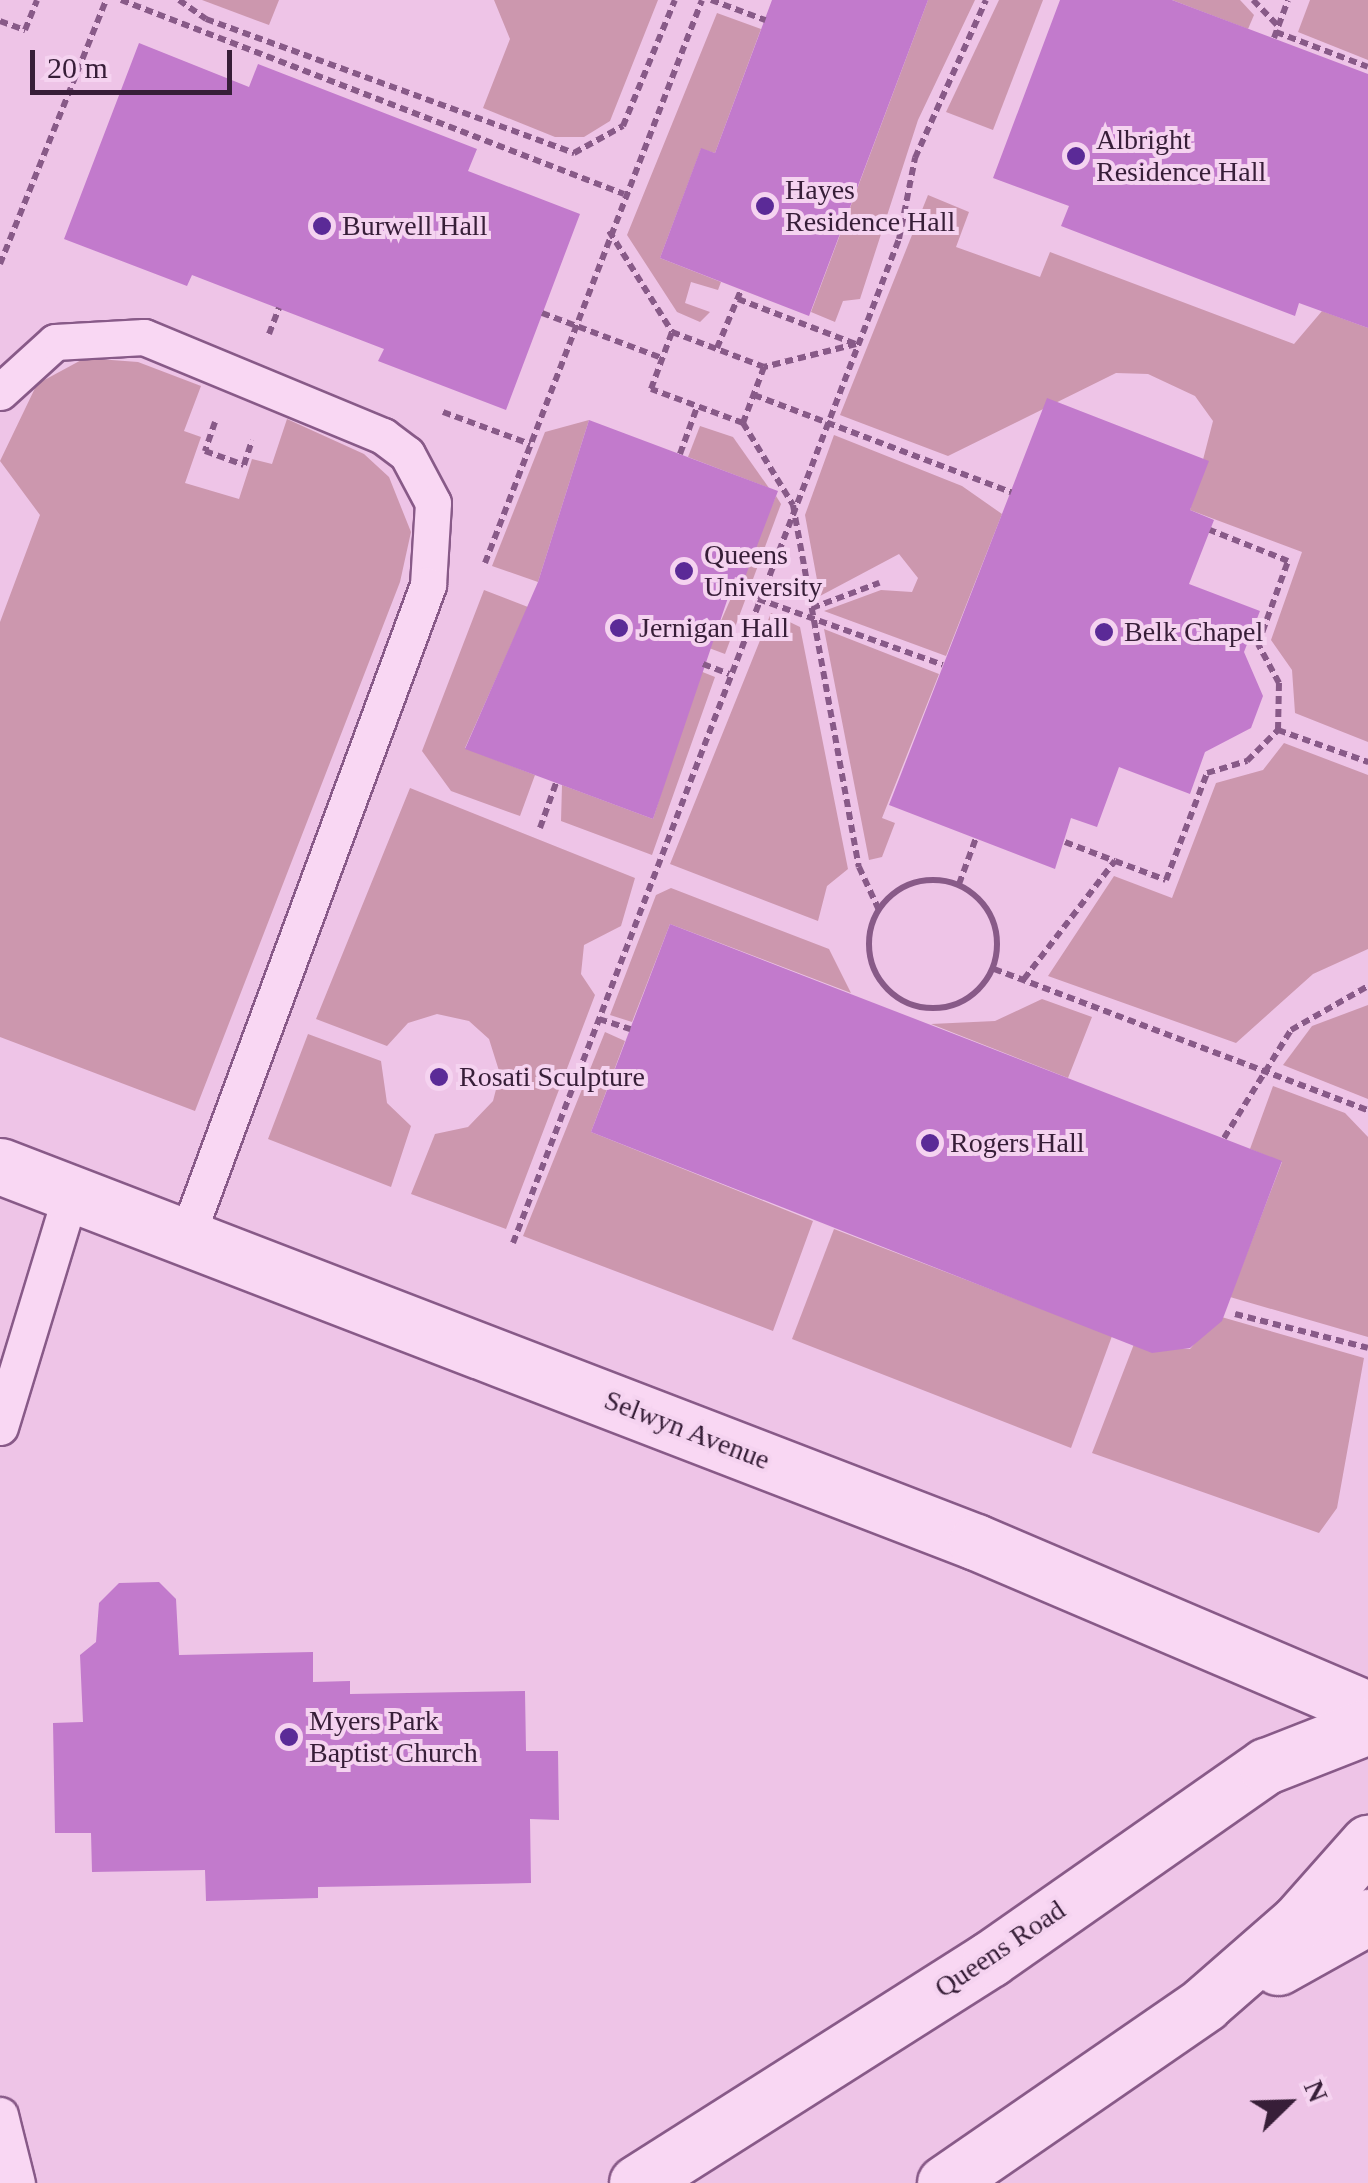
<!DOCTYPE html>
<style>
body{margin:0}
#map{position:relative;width:1368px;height:2183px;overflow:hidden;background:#eec4e7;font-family:Georgia,serif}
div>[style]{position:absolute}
.green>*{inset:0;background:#cc97ae}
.building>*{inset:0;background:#c27acc}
.path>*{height:6px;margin-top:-3px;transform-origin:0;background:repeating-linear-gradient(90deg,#885a88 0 8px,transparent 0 13px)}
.path>.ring{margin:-3px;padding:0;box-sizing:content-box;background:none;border:6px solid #885a88;border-radius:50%}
.roads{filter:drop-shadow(2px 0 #885a88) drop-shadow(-2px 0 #885a88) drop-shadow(0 2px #885a88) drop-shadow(0 -2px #885a88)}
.service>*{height:35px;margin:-17.5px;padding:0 17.5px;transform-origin:17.5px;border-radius:17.5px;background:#f9d7f3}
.tertiary>*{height:55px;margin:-27.5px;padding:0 27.5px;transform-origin:27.5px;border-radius:27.5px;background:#f9d7f3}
.dots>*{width:28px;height:28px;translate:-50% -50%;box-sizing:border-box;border:5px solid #f5d3f0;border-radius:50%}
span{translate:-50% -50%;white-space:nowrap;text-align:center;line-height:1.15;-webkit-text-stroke:8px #f5d3f0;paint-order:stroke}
.poi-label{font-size:28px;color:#371e38}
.left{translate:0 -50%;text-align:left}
.street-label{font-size:28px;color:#371e38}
.north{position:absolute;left:1238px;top:2053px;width:100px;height:100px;-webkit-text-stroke:8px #f5d3f0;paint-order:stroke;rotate:67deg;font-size:28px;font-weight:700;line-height:40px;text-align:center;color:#371e38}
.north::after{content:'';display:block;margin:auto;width:35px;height:45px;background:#371e38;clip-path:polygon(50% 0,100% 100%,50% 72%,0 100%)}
.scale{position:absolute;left:30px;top:50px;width:202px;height:45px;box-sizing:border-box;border:5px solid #371e38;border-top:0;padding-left:12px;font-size:30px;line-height:35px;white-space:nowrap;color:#371e38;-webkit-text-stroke:8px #f5d3f0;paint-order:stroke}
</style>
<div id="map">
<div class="green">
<div style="clip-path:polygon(202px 0,279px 0,269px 25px)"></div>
<div style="clip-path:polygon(494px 0,658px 0,610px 121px,584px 137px,555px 137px,483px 108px,510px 39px)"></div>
<div style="clip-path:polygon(928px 0,975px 0,918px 120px,860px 299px,843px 301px,835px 322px,811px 312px)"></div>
<div style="clip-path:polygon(999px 0,1043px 0,993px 130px,946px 112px)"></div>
<div style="clip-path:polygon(1172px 0,1240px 0,1254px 15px,1248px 29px)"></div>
<div style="clip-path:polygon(1310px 0,1368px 0,1368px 60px,1298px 32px)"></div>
<div style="clip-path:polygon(717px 13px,761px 29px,715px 153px,701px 149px,660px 258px,721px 282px,718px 290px,691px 282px,685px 303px,710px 312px,700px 322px,677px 312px,627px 235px)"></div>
<div style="clip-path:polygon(928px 195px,969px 212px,956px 247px,1040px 277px,1050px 252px,1294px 344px,1322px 311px,1368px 328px,1368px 742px,1295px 713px,1292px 670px,1271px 640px,1302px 552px,1190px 510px,1213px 421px,1195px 396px,1148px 374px,1116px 373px,948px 456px,840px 415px)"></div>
<div style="clip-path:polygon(85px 358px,138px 362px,201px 386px,184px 431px,201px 437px,185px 483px,239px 499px,252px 459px,272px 464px,287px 419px,364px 454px,389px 477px,411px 532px,400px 582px,195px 1111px,0 1037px,0 622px,40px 515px,0 461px,37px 384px)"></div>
<div style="clip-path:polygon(589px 420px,538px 582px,492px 566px,545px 432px)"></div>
<div style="clip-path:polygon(700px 426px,733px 437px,769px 488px,688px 457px)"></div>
<div style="clip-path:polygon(834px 435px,962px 486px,1002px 514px,946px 656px,824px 611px,881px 590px,912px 592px,918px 578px,899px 554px,820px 596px,805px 515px)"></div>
<div style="clip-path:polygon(776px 496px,781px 504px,725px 654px,709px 648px)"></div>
<div style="clip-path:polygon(484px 590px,528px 607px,465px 748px,535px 775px,520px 816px,451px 791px,422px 751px)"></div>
<div style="clip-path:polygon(771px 613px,800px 627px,848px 869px,827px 886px,818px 921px,670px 864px)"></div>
<div style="clip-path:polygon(824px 629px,939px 674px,882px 818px,895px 823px,882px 857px,869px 860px)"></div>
<div style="clip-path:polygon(700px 671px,715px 677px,652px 855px,561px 821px,562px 785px,653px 819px)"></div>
<div style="clip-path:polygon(1284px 743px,1368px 775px,1368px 949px,1313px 974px,1236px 1043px,1048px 976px,1114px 876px,1172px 898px,1216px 783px,1263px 770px)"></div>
<div style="clip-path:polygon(410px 788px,635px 878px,621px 926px,584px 945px,581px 974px,595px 995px,506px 1229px,411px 1194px,435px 1134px,468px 1127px,493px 1101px,500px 1074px,489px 1039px,469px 1021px,437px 1014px,408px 1023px,387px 1046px,316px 1019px)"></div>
<div style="clip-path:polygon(671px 888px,829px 949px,851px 993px,670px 924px,632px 1022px,610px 1015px,656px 895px)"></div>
<div style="clip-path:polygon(1042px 999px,1092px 1017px,1068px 1078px,931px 1024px,995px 1021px)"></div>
<div style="clip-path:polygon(1368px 1005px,1368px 1099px,1283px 1065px,1312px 1026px)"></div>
<div style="clip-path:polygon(605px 1032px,625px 1041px,591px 1132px,813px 1221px,773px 1331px,523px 1236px)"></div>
<div style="clip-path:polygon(308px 1034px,381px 1061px,387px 1103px,411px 1126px,391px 1187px,268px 1139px)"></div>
<div style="clip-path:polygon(1273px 1086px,1345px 1113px,1368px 1137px,1368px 1337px,1230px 1297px,1282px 1162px,1250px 1149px)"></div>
<div style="clip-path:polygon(834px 1229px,1112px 1336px,1071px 1448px,792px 1339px)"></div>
<div style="clip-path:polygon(1218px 1316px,1364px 1358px,1337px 1508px,1319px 1533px,1092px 1453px,1134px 1344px,1190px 1349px)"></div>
</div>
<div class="building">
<div style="clip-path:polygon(772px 0,928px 0,809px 316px,660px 258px,701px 148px,715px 153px)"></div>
<div style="clip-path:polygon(1060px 0,1172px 0,1368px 74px,1368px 328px,1299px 303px,1295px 316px,1061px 226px,1069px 206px,993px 178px)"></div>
<div style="clip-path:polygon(139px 43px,249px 87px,258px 64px,477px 149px,468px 171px,580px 214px,506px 410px,378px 361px,384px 349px,192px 275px,187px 286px,64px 239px)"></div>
<div style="clip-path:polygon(1047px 398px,1209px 461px,1190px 510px,1214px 520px,1189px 584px,1260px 611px,1244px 652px,1263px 696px,1251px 728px,1205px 752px,1190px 794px,1119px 767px,1097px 827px,1071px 818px,1055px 869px,889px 805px)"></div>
<div style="clip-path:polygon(589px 420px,778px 491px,744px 580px,735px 577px,653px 819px,465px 749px,538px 582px)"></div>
<div style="clip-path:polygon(670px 924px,1282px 1161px,1222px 1321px,1190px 1348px,1152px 1353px,591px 1132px)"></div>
<div style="clip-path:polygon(159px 1582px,176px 1599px,179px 1655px,313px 1652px,313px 1682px,350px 1681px,350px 1694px,525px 1691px,526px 1751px,558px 1751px,559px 1820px,530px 1819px,531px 1883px,318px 1887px,318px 1898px,206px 1901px,205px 1870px,92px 1872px,91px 1833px,55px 1833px,53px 1723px,83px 1722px,80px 1655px,96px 1642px,99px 1603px,119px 1583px)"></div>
</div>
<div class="path">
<div style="left:121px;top:0;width:539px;rotate:21.09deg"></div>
<div style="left:179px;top:0;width:33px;rotate:35deg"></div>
<div style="left:206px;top:19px;width:392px;rotate:20deg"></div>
<div style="left:574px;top:153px;width:56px;rotate:-28.9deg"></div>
<div style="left:623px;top:126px;width:136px;rotate:-67.6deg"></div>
<div style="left:711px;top:0;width:58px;rotate:20.3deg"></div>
<div style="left:1253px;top:0;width:37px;rotate:46deg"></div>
<div style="left:0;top:21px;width:27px;rotate:20deg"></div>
<div style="left:25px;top:30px;width:32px;rotate:-68deg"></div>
<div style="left:1276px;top:32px;width:98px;rotate:20.8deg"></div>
<div style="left:1274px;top:38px;width:40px;rotate:-69.8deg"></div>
<div style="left:609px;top:231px;width:119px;rotate:58deg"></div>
<div style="left:0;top:264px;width:284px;rotate:-68.1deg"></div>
<div style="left:738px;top:299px;width:126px;rotate:20.9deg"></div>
<div style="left:856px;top:344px;width:95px;rotate:166deg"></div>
<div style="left:542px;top:313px;width:128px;rotate:20.6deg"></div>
<div style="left:672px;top:332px;width:98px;rotate:20.8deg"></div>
<div style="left:764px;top:367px;width:60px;rotate:110.6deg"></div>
<div style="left:743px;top:423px;width:98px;rotate:-159.7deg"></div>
<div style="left:651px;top:389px;width:61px;rotate:-69.8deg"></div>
<div style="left:269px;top:334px;width:28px;rotate:-69deg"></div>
<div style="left:717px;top:348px;width:63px;rotate:-67.5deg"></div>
<div style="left:754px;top:395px;width:275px;rotate:20.7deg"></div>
<div style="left:443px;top:412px;width:93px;rotate:20.2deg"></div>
<div style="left:215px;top:422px;width:31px;rotate:109deg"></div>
<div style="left:205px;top:451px;width:41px;rotate:19.7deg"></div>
<div style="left:244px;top:465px;width:26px;rotate:-72deg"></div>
<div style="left:743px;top:423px;width:96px;rotate:58.6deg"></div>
<div style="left:793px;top:505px;width:368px;rotate:79.7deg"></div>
<div style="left:859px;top:867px;width:47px;rotate:65.1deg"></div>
<div style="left:680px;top:454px;width:50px;rotate:-70.1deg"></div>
<div style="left:485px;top:563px;width:603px;rotate:-68.92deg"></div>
<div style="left:758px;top:599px;width:196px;rotate:19.6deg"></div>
<div style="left:812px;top:608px;width:72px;rotate:-20.5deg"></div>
<div style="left:703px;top:664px;width:28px;rotate:21deg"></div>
<div style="left:1278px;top:730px;width:96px;rotate:19.6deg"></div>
<div style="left:540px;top:828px;width:48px;rotate:-70.4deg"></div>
<div style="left:1065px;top:842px;width:53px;rotate:20.8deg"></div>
<div class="ring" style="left:869px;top:880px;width:122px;height:122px"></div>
<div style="left:959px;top:884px;width:49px;rotate:-69.7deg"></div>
<div style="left:994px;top:969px;width:400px;rotate:20.7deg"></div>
<div style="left:1024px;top:979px;width:149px;rotate:-52.4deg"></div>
<div style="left:1115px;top:861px;width:54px;rotate:20.4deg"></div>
<div style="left:1166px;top:880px;width:115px;rotate:-69deg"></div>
<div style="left:1207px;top:773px;width:42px;rotate:-16.7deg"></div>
<div style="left:1247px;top:761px;width:44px;rotate:-45deg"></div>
<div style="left:1278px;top:730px;width:47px;rotate:-88.8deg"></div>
<div style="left:1279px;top:683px;width:44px;rotate:-118.3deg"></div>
<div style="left:1258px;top:644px;width:88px;rotate:-70.1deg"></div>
<div style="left:1288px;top:561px;width:84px;rotate:-158.3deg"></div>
<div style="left:599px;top:1019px;width:33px;rotate:18deg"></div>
<div style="left:1224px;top:1138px;width:127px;rotate:-58.2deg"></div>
<div style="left:1291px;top:1030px;width:89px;rotate:-29.7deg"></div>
<div style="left:513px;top:1243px;width:1076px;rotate:-68.97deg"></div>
<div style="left:899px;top:239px;width:83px;rotate:-78.8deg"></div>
<div style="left:915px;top:158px;width:173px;rotate:-65.8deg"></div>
<div style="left:1235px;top:1314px;width:137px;rotate:14.3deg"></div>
</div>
<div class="roads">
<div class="service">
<div style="left:0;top:392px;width:74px;rotate:-42.3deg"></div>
<div style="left:55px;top:342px;width:89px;rotate:-3.2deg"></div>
<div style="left:144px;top:337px;width:259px;rotate:22.5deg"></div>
<div style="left:383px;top:436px;width:30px;rotate:37deg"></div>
<div style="left:407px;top:454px;width:55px;rotate:62deg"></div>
<div style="left:433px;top:503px;width:82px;rotate:93.5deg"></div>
<div style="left:428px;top:585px;width:696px;rotate:110.33deg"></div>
<div style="left:0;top:1427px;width:245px;rotate:-73.1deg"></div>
<div style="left:0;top:2115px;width:70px;rotate:76deg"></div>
</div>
<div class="tertiary">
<div style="left:0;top:1166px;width:1046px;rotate:21.07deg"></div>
<div style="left:976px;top:1542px;width:426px;rotate:23.1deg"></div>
<div style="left:1278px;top:1967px;width:103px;rotate:-29.1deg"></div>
<div style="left:637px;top:2183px;width:418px;rotate:-32.4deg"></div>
<div style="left:990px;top:1959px;width:337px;rotate:-35deg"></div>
<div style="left:1266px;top:1766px;width:110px;rotate:-21.4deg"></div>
<div style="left:945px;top:2183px;width:315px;rotate:-34.6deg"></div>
<div style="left:1204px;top:2004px;width:125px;rotate:-41.1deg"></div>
<div style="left:1298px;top:1922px;width:106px;rotate:-48.5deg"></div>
</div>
</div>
<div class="dots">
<div style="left:1076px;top:156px;background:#5b2a97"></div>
<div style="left:765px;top:206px;background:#5b2a97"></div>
<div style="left:322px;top:226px;background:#5b2a97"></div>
<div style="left:684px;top:571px;background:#5b2a97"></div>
<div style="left:619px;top:628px;background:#5b2a97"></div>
<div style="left:1104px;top:632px;background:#5b2a97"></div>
<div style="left:439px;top:1077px;background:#5b2a97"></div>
<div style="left:930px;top:1143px;background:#5b2a97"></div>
<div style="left:289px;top:1737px;background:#5b2a97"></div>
</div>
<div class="poi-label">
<span class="left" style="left:1096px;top:156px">Albright<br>Residence Hall</span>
<span class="left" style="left:785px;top:206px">Hayes<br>Residence Hall</span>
<span class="left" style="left:342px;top:226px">Burwell Hall</span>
<span class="left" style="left:704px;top:571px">Queens<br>University</span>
<span class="left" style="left:639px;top:628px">Jernigan Hall</span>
<span class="left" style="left:1124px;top:632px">Belk Chapel</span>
<span class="left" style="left:459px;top:1077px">Rosati Sculpture</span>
<span class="left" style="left:950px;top:1143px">Rogers Hall</span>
<span class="left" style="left:309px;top:1737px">Myers Park<br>Baptist Church</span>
</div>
<div class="street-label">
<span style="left:687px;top:1430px;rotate:21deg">Selwyn Avenue</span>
<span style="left:1000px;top:1949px;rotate:-34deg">Queens Road</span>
</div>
<div class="north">N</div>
<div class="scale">20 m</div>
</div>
